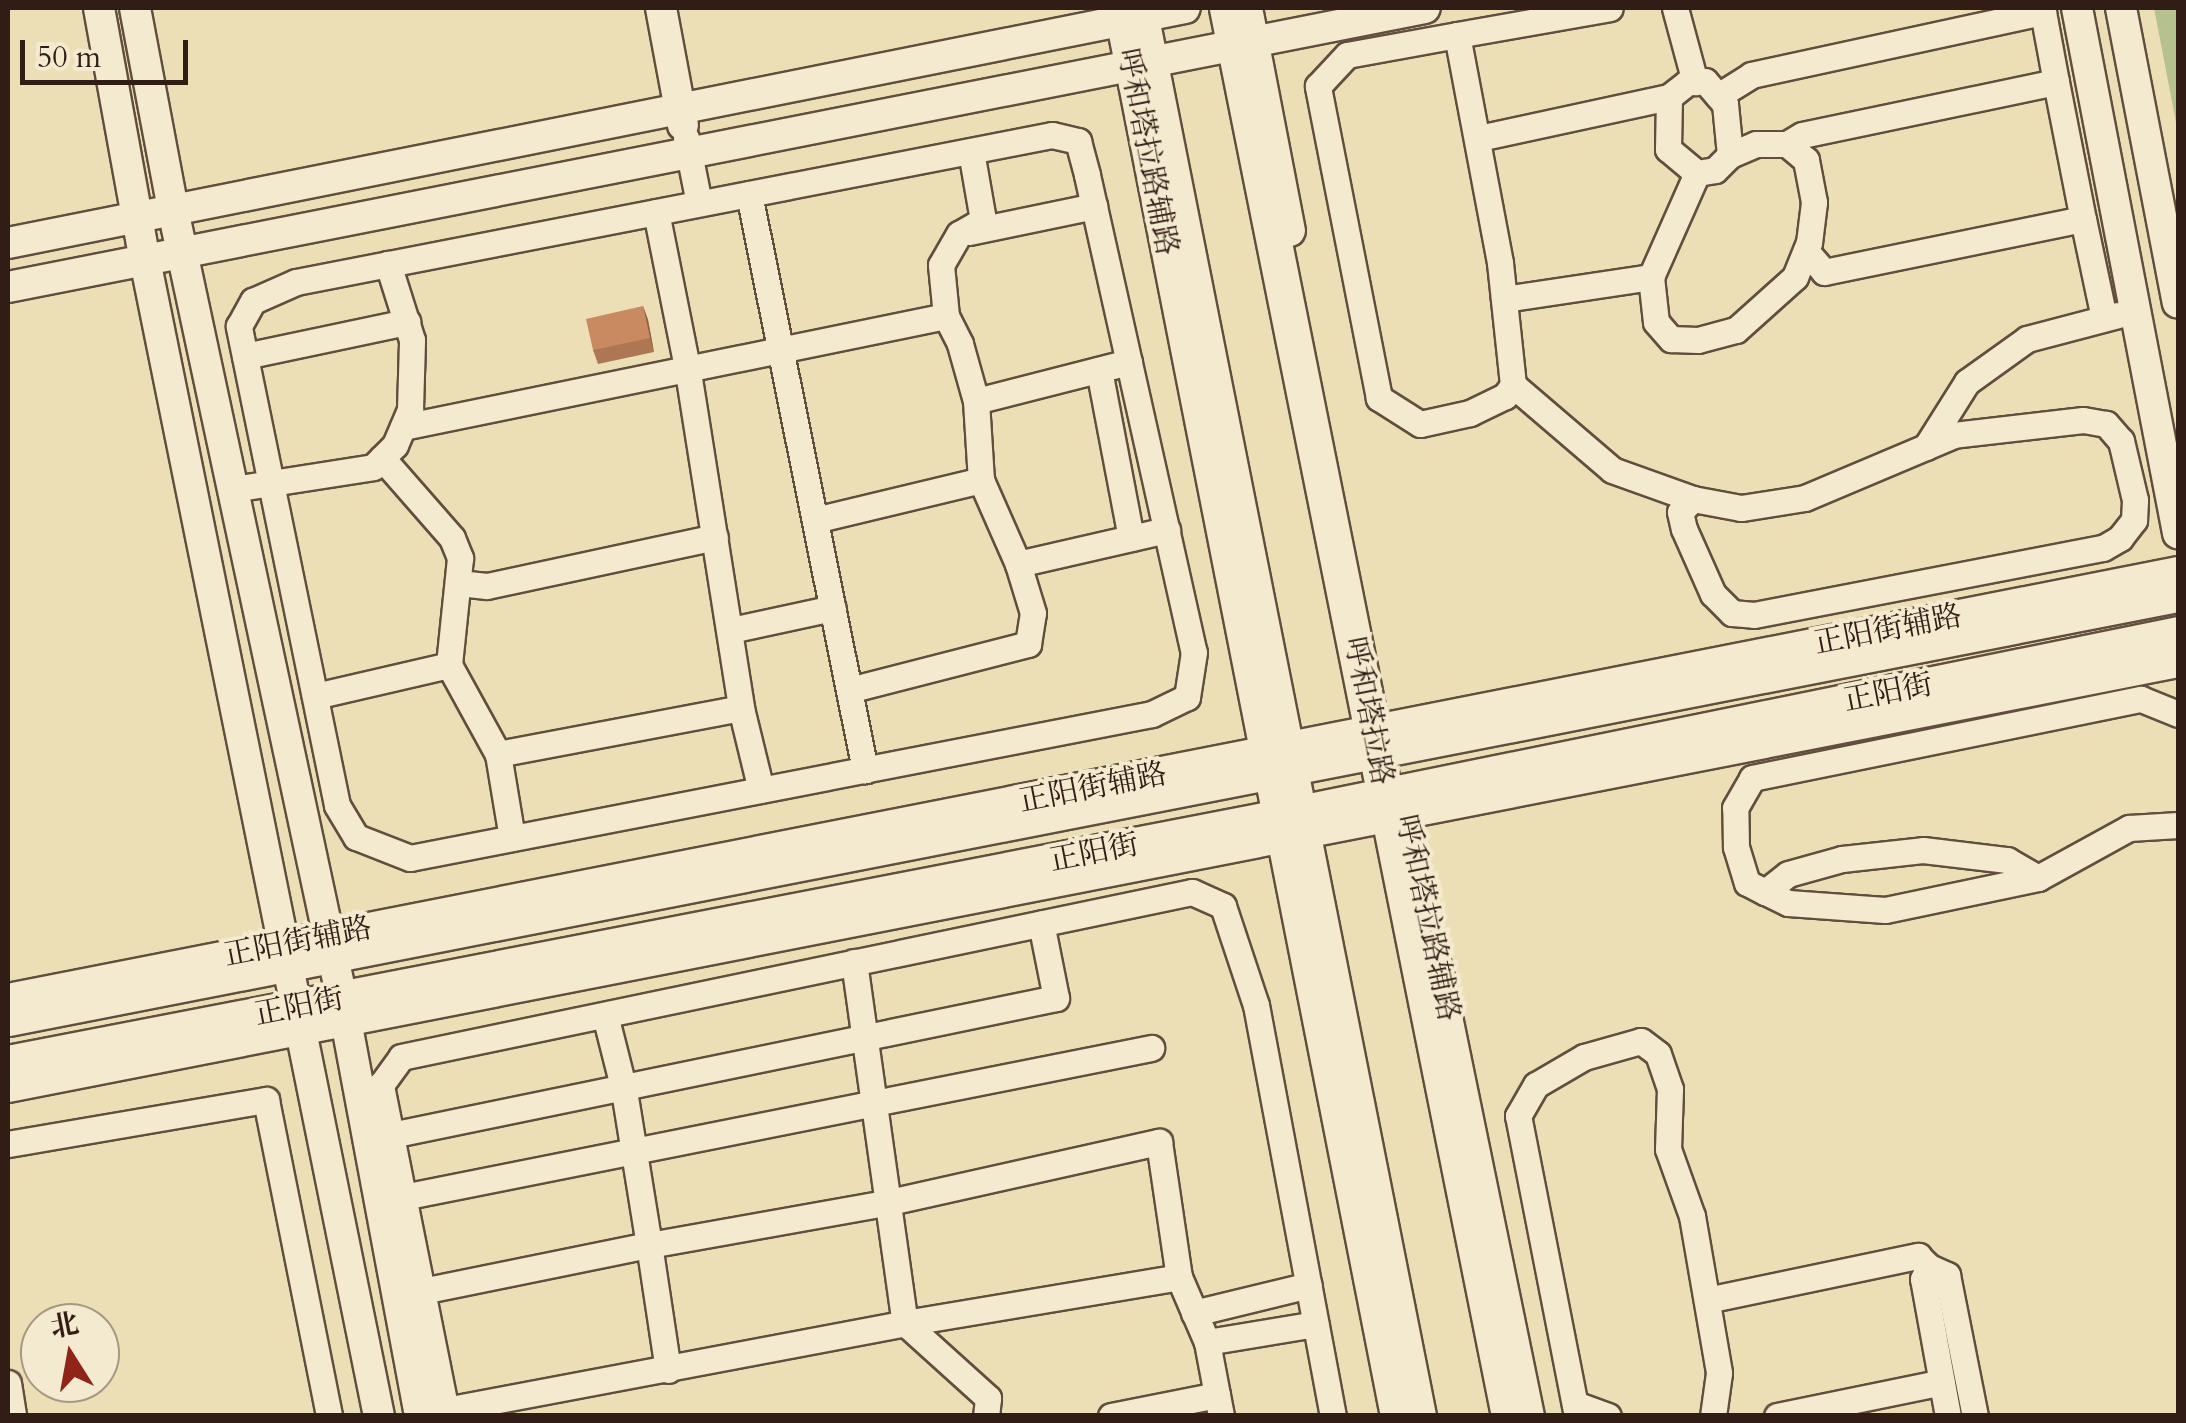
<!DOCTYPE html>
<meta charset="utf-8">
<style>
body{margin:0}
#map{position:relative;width:2186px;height:1423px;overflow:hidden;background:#eddfb5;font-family:Cardo,"Noto Serif SC",serif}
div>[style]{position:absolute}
.green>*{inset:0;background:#b5c290}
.roads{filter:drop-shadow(2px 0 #614e3e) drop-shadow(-2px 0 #614e3e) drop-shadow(0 2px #614e3e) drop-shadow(0 -2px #614e3e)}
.minor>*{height:25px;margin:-12.5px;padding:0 12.5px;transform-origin:12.5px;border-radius:12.5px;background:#f3eacf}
.tertiary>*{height:30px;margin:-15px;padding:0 15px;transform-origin:15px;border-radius:15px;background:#f3eacf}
.secondary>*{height:35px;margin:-17.5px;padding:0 17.5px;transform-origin:17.5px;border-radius:17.5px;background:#f3eacf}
.wall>*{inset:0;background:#ae7753}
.shaded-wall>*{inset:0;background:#8d6144}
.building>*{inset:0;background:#ca8a61}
span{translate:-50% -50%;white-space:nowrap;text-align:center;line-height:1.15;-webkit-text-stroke:8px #f3eacf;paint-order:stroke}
.street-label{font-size:30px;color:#321d16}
.frame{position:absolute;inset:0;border:10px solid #321d16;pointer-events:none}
.north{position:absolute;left:20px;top:1303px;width:100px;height:100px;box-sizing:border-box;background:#f3eacf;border:2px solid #a69885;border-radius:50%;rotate:349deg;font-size:28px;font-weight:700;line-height:40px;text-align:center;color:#321d16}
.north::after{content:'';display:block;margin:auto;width:35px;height:45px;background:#8f2418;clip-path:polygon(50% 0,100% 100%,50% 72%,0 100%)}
.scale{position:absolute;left:20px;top:40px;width:168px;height:45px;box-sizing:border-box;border:5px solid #321d16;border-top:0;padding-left:12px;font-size:30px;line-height:35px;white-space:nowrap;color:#321d16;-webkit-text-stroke:8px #f3eacf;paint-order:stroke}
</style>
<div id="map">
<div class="green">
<div style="clip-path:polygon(2154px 8px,2178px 8px,2178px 133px)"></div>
</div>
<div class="roads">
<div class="minor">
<div style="left:1675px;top:8px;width:77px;rotate:74.9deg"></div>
<div style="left:1457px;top:35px;width:232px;rotate:79.3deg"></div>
<div style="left:1500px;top:263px;width:123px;rotate:83.9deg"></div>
<div style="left:1513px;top:385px;width:14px;rotate:126deg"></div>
<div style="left:1505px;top:396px;width:39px;rotate:154deg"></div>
<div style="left:1470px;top:413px;width:51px;rotate:167.6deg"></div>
<div style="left:1420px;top:424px;width:49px;rotate:-147.6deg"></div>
<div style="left:1379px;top:398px;width:318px;rotate:-101.1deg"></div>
<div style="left:1318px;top:86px;width:42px;rotate:-46.9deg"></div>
<div style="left:1347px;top:55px;width:112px;rotate:-10.3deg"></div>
<div style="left:1457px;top:35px;width:155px;rotate:-10deg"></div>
<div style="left:1718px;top:96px;width:39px;rotate:-32deg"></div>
<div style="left:1751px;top:75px;width:299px;rotate:-12.2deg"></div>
<div style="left:2043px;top:12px;width:71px;rotate:79.5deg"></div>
<div style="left:1052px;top:135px;width:27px;rotate:13deg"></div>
<div style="left:1078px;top:141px;width:35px;rotate:75deg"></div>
<div style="left:1087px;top:175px;width:489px;rotate:77.4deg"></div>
<div style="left:1194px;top:652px;width:46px;rotate:98.8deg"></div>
<div style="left:1187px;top:697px;width:39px;rotate:154deg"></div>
<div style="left:1152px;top:714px;width:756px;rotate:169.02deg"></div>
<div style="left:410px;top:858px;width:58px;rotate:-158.7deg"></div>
<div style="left:356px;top:837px;width:37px;rotate:-121deg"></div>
<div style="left:337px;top:805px;width:489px;rotate:-101.6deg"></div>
<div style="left:239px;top:326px;width:29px;rotate:-61deg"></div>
<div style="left:253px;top:301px;width:47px;rotate:-23.8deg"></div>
<div style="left:296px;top:282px;width:770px;rotate:-11deg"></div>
<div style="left:686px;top:138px;width:66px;rotate:78.7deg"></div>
<div style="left:1479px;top:138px;width:194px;rotate:-12.2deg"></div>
<div style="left:1669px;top:97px;width:52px;rotate:91.1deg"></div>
<div style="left:1668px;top:149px;width:38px;rotate:40deg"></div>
<div style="left:1697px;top:173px;width:18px;rotate:-9deg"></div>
<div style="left:1715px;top:170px;width:21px;rotate:-45deg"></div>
<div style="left:1730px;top:155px;width:51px;rotate:-95.6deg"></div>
<div style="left:1725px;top:104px;width:30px;rotate:-131deg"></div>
<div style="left:1705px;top:81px;width:17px;rotate:177deg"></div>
<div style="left:1688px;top:82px;width:24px;rotate:142deg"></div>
<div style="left:1787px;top:144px;width:17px;rotate:-31deg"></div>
<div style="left:1802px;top:135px;width:259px;rotate:-11.8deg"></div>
<div style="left:2056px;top:82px;width:140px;rotate:78.9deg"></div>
<div style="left:1697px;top:173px;width:114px;rotate:113.9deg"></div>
<div style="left:1651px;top:277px;width:45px;rotate:83.7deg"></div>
<div style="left:1656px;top:322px;width:23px;rotate:49deg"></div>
<div style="left:1671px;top:339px;width:27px;rotate:2deg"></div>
<div style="left:1698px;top:340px;width:39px;rotate:-15deg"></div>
<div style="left:1736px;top:330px;width:79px;rotate:-41.9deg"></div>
<div style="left:1795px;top:277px;width:37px;rotate:-68deg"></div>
<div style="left:1809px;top:243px;width:41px;rotate:-83deg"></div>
<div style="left:1814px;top:202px;width:43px;rotate:-100.8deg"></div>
<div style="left:1806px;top:160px;width:25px;rotate:-140deg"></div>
<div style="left:1787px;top:144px;width:31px;rotate:180deg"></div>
<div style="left:1756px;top:144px;width:28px;rotate:157deg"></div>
<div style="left:749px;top:194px;width:588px;rotate:78.61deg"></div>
<div style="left:656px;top:212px;width:163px;rotate:78.7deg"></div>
<div style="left:688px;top:372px;width:340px;rotate:81deg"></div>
<div style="left:741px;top:708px;width:84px;rotate:76.3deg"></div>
<div style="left:969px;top:232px;width:128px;rotate:-11.7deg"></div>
<div style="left:1806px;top:251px;width:28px;rotate:49deg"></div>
<div style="left:1824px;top:272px;width:264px;rotate:-11.6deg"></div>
<div style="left:2083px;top:219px;width:101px;rotate:78deg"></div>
<div style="left:1504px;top:299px;width:149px;rotate:-8.5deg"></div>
<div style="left:946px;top:316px;width:31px;rotate:63deg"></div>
<div style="left:960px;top:344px;width:59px;rotate:74.3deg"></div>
<div style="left:976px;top:401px;width:158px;rotate:-14.3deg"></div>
<div style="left:245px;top:356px;width:166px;rotate:-11.9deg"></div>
<div style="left:1099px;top:370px;width:171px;rotate:79.2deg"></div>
<div style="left:1513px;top:385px;width:130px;rotate:40.6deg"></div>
<div style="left:1612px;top:470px;width:86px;rotate:19.7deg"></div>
<div style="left:1693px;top:499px;width:18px;rotate:135deg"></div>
<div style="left:1680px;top:512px;width:17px;rotate:77deg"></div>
<div style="left:1684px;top:529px;width:71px;rotate:66deg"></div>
<div style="left:1713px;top:594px;width:27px;rotate:45deg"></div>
<div style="left:1732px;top:613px;width:22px;rotate:5deg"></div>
<div style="left:1754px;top:615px;width:355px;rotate:-10.9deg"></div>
<div style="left:2103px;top:548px;width:20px;rotate:-30deg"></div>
<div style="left:2120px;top:538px;width:23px;rotate:-52deg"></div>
<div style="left:2134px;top:520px;width:20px;rotate:-87deg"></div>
<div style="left:2135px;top:500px;width:61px;rotate:-103.3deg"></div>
<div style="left:2121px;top:441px;width:23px;rotate:-131deg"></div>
<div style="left:2106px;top:424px;width:23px;rotate:-170deg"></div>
<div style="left:2083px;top:420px;width:130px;rotate:173.4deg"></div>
<div style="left:1954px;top:435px;width:162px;rotate:157.1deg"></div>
<div style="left:1805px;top:498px;width:65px;rotate:171.1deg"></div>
<div style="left:1741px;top:508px;width:49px;rotate:-169.4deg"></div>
<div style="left:976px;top:401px;width:79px;rotate:86.4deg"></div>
<div style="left:981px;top:480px;width:92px;rotate:66.2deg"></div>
<div style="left:1018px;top:564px;width:153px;rotate:-12.9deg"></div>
<div style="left:403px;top:427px;width:554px;rotate:-11.55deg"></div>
<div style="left:946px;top:316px;width:51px;rotate:-95.6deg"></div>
<div style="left:941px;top:265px;width:36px;rotate:-60deg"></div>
<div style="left:959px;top:234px;width:28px;rotate:-30deg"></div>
<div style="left:983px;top:220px;width:70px;rotate:-99.9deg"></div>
<div style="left:1926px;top:447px;width:77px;rotate:-57.8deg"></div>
<div style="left:1967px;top:382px;width:74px;rotate:-35.6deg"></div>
<div style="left:2027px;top:339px;width:94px;rotate:-14.8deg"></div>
<div style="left:382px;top:458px;width:106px;rotate:48.8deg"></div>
<div style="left:452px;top:538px;width:22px;rotate:68deg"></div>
<div style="left:460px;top:558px;width:108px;rotate:95.9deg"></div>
<div style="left:449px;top:665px;width:102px;rotate:61.2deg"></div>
<div style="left:498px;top:754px;width:85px;rotate:80.5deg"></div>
<div style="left:233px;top:489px;width:142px;rotate:-8.9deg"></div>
<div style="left:373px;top:467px;width:31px;rotate:-45deg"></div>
<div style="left:395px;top:445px;width:39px;rotate:-67deg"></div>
<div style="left:410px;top:409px;width:69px;rotate:-88.3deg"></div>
<div style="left:412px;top:340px;width:80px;rotate:-107.5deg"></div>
<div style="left:815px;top:520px;width:171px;rotate:-13.5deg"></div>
<div style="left:458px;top:583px;width:29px;rotate:6deg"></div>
<div style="left:487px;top:586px;width:233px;rotate:-12.1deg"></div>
<div style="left:731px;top:630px;width:104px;rotate:-12.2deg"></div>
<div style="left:849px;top:690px;width:185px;rotate:-14.4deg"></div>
<div style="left:1028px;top:644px;width:31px;rotate:-81deg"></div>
<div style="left:1033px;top:613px;width:51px;rotate:-107deg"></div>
<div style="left:315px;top:696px;width:138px;rotate:-13deg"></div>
<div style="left:498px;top:754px;width:247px;rotate:-10.7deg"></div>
<div style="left:2038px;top:878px;width:104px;rotate:-28.8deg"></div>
<div style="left:2129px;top:828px;width:49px;rotate:-3.5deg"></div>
<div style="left:1765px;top:892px;width:29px;rotate:-38deg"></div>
<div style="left:1788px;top:874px;width:56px;rotate:-15.5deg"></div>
<div style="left:1842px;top:859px;width:81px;rotate:-6.3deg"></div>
<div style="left:1923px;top:850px;width:85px;rotate:6.8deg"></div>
<div style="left:2007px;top:860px;width:36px;rotate:30deg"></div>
<div style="left:2038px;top:878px;width:156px;rotate:168.2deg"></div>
<div style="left:1885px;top:910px;width:97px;rotate:-175.9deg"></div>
<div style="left:1788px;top:903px;width:25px;rotate:-154deg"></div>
<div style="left:1765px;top:892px;width:20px;rotate:-153deg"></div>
<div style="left:1747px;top:883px;width:38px;rotate:-107deg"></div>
<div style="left:1736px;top:847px;width:39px;rotate:-91deg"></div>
<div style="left:1735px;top:808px;width:34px;rotate:-60deg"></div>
<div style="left:1752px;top:778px;width:397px;rotate:-11.5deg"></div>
<div style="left:2141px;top:699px;width:40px;rotate:22deg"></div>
<div style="left:854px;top:962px;width:365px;rotate:82deg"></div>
<div style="left:905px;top:1323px;width:112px;rotate:42.1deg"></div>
<div style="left:988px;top:1398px;width:18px;rotate:96deg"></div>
<div style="left:391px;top:1135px;width:679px;rotate:-11.64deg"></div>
<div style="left:1056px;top:998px;width:76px;rotate:-101.3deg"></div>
<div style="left:8px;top:1144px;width:262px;rotate:-9.7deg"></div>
<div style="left:266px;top:1100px;width:322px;rotate:78.7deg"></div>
<div style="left:403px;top:1197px;width:763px;rotate:-11.27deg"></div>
<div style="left:422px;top:1291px;width:232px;rotate:-11.5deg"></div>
<div style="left:649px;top:1245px;width:157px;rotate:-99.2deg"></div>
<div style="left:624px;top:1090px;width:77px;rotate:-104.2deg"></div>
<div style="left:1707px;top:1300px;width:216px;rotate:-11.8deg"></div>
<div style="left:1918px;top:1256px;width:16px;rotate:45deg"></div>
<div style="left:1194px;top:1313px;width:118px;rotate:-13.7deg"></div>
<div style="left:1207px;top:1342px;width:110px;rotate:-9.4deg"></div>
<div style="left:668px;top:1370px;width:126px;rotate:-98.6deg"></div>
<div style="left:649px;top:1245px;width:240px;rotate:-10.1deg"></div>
<div style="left:885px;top:1203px;width:281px;rotate:-12.6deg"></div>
<div style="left:1159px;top:1142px;width:136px;rotate:81.6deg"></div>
<div style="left:8px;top:1383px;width:33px;rotate:81deg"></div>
<div style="left:1575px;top:1404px;width:35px;rotate:20deg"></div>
<div style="left:446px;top:1410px;width:467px;rotate:-10.7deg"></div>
<div style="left:905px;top:1323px;width:278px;rotate:-9.5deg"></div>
<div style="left:1179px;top:1277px;width:71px;rotate:66.7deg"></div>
<div style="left:1207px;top:1342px;width:54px;rotate:79.3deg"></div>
<div style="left:447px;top:1416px;width:338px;rotate:-101.3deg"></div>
<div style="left:381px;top:1085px;width:34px;rotate:-54deg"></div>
<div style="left:401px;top:1057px;width:808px;rotate:-11.78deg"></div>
<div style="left:1192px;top:892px;width:34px;rotate:24deg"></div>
<div style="left:1223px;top:906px;width:104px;rotate:71.6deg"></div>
<div style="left:1256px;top:1005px;width:418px;rotate:79.4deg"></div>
<div style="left:1111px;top:1416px;width:108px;rotate:-11.2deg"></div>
<div style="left:1217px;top:1395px;width:21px;rotate:79deg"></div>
<div style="left:1577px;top:1416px;width:306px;rotate:-101.1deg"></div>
<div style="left:1518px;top:1116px;width:36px;rotate:-60deg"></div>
<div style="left:1536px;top:1085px;width:56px;rotate:-30.3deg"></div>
<div style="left:1584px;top:1057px;width:59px;rotate:-15.7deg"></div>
<div style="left:1641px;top:1041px;width:21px;rotate:37deg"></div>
<div style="left:1658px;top:1054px;width:37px;rotate:71deg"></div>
<div style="left:1670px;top:1089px;width:60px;rotate:91.9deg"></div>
<div style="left:1668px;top:1149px;width:71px;rotate:70.3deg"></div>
<div style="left:1692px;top:1216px;width:159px;rotate:80.2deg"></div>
<div style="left:1719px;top:1373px;width:43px;rotate:97.9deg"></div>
<div style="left:1777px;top:1416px;width:168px;rotate:-11.6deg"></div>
<div style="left:1948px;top:1416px;width:139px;rotate:-100.3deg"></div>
<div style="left:1923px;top:1279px;width:13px;rotate:-63deg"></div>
<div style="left:1929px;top:1267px;width:20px;rotate:24deg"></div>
<div style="left:1947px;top:1275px;width:144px;rotate:78.8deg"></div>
</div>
<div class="tertiary">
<div style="left:99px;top:8px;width:256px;rotate:79.7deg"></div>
<div style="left:145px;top:260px;width:1179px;rotate:78.56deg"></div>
<div style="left:135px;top:8px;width:206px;rotate:79.3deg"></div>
<div style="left:173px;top:210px;width:807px;rotate:77.91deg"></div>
<div style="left:342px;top:999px;width:424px;rotate:79.4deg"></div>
<div style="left:661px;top:8px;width:119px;rotate:79.4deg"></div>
<div style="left:1119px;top:8px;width:1435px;rotate:78.87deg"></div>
<div style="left:1247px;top:8px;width:227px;rotate:79.1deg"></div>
<div style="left:2077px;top:8px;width:535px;rotate:79.11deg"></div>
<div style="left:2121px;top:8px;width:300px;rotate:79.1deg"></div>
<div style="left:8px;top:243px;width:1200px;rotate:-11.29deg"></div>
<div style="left:8px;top:287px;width:1444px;rotate:-11.14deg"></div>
<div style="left:1437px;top:968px;width:457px;rotate:78.4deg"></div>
<div style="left:8px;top:999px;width:2212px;rotate:-11.13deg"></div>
<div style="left:8px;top:1087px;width:2211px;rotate:-11.08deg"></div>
</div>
<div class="secondary">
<div style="left:1139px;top:8px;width:1435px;rotate:78.79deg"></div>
<div style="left:1227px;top:8px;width:1436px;rotate:78.67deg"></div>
<div style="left:8px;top:1018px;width:2211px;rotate:-11.06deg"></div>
<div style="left:8px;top:1063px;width:1316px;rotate:-10.95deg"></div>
<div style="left:1300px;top:813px;width:896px;rotate:-11.52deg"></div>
</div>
</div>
<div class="wall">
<div style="clip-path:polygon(643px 306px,648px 320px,654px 352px,598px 364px,593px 350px)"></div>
</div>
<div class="shaded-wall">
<div style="clip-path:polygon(643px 306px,648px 320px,654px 352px,650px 338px)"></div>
</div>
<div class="building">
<div style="clip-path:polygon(643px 306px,650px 338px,593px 350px,586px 319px)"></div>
</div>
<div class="street-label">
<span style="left:1147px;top:152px;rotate:79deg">呼和塔拉路辅路</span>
<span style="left:1888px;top:630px;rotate:-11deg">正阳街辅路</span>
<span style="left:1888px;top:693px;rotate:-11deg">正阳街</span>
<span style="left:1368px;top:711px;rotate:79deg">呼和塔拉路</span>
<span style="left:1093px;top:788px;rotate:-11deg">正阳街辅路</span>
<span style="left:1094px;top:853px;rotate:-11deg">正阳街</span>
<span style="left:1427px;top:918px;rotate:78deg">呼和塔拉路辅路</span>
<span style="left:298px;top:942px;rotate:-11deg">正阳街辅路</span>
<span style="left:299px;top:1007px;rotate:-11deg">正阳街</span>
</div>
<div class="frame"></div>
<div class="north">北</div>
<div class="scale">50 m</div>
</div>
